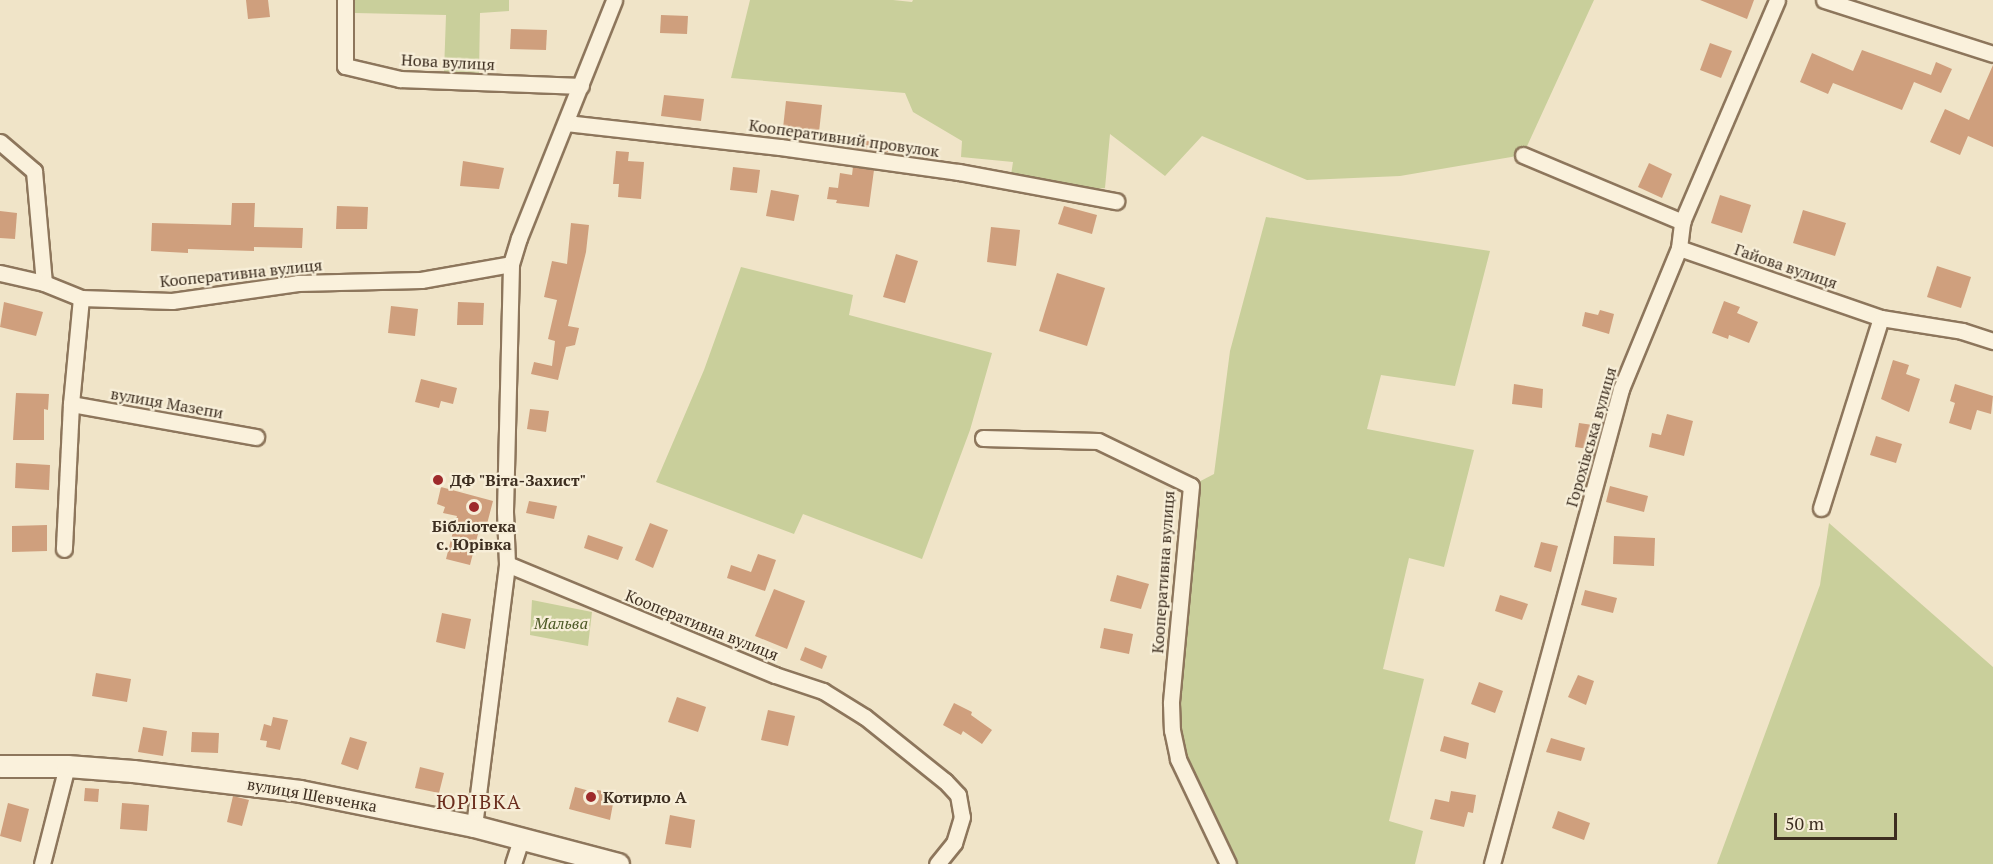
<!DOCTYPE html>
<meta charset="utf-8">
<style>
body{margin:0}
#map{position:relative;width:1993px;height:864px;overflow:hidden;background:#f0e4c8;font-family:"PT Serif",serif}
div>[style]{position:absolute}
.green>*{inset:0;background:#c9cf9b}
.building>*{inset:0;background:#cf9f7d}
.roads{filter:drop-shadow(2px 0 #8d765c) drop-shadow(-2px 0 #8d765c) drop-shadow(0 2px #8d765c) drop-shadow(0 -2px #8d765c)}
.street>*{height:15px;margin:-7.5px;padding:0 7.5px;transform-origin:7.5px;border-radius:7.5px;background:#faf1dc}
.secondary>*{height:21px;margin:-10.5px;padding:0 10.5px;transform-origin:10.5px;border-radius:10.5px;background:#faf1dc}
.dots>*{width:16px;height:16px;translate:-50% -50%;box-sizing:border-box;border:3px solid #f7eed8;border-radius:50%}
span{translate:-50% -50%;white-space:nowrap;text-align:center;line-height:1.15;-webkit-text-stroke:4.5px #f7eed8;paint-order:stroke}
.street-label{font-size:16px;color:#3d2e20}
.poi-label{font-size:16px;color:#3d2e20;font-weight:700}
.left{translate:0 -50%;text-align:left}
.park-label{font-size:16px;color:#4d5a26;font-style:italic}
.quarter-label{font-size:20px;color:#6b2e1e;letter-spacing:1.5px}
.scale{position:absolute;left:1774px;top:813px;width:123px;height:27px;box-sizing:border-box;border:3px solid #3d2e20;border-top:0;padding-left:8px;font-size:18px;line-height:21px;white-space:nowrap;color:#3d2e20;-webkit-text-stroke:4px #f7eed8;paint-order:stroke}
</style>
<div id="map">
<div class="green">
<div style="clip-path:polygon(355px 0,509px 0,509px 11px,480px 13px,479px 75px,444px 72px,446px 15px,355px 13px)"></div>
<div style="clip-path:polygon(750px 0,893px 0,912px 2px,913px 0,1594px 0,1523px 155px,1400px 176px,1307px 180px,1202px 136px,1165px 176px,1110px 134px,1105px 188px,1085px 190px,1011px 175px,1013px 162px,961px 157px,962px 141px,913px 112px,905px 93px,731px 78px)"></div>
<div style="clip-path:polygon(1266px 217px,1490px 251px,1455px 386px,1381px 375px,1367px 429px,1474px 450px,1444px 567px,1409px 558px,1383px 669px,1424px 679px,1389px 821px,1423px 831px,1415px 864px,1228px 864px,1172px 730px,1191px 486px,1214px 474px,1230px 351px)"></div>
<div style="clip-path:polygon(741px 267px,853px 295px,849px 315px,992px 353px,970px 430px,922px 559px,803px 514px,794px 534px,656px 482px,704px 370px)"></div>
<div style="clip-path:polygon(1829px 523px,1993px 667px,1993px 864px,1717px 864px,1820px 585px)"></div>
<div style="clip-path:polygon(532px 600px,592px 612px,588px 646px,530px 635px)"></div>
</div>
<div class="building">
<div style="clip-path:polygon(246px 0,268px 0,270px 17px,248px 19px)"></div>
<div style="clip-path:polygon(1700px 0,1754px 0,1747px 19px)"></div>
<div style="clip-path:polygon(661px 15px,688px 16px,687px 34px,660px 33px)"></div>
<div style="clip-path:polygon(511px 29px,547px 30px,546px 50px,510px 49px)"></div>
<div style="clip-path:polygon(1710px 43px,1732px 51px,1721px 78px,1700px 70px)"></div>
<div style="clip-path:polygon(1862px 50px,1931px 75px,1936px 62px,1952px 69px,1941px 93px,1914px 82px,1902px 110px,1833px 83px,1828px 94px,1800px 82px,1812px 53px,1853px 71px)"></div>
<div style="clip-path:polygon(1993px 65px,1993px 147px,1968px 136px,1960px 155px,1930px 142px,1945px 109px,1969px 120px)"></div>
<div style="clip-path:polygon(664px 95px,704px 99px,701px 121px,661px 116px)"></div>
<div style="clip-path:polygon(786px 101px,822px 105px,819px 132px,783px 128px)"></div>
<div style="clip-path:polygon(856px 139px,889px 143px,888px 152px,855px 148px)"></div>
<div style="clip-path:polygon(616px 151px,629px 152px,628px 161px,644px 162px,641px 199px,618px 197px,619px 184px,613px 184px)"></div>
<div style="clip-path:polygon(463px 161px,504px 168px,499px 189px,460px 186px)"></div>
<div style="clip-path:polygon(1649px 163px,1672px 174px,1662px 198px,1638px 187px)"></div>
<div style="clip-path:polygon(733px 167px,760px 170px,757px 193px,730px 190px)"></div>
<div style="clip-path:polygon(853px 167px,874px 170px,869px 207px,836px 203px,837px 200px,827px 199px,829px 187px,838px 188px,840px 173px,852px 175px)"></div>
<div style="clip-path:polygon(771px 190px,799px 195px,794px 221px,766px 216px)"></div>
<div style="clip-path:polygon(1720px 195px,1751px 205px,1742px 233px,1711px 223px)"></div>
<div style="clip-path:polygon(232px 203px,255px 203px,254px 227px,303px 228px,302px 248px,254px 247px,254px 251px,188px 249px,188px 253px,151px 251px,152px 223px,231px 225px)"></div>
<div style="clip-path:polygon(337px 206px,368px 207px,367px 229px,336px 229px)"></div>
<div style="clip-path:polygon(1064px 206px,1097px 215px,1092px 234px,1058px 224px)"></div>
<div style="clip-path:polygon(1803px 210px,1846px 223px,1835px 256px,1793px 243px)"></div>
<div style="clip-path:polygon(0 211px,17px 213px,15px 239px,0 238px)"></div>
<div style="clip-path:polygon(571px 223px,589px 225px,586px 252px,568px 326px,579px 328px,575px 345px,566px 347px,558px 380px,531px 374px,534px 362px,552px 366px,555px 341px,548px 339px,557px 300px,544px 297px,552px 261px,567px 264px)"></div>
<div style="clip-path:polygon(991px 227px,1020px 230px,1016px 266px,987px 262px)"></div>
<div style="clip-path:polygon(896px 254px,918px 261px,905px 303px,883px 297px)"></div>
<div style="clip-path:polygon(1937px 266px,1971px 277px,1961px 308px,1927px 297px)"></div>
<div style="clip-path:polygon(1057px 273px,1105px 288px,1087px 346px,1039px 331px)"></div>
<div style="clip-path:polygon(1724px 301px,1740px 307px,1737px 313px,1758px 322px,1749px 343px,1729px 335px,1728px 339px,1712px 333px)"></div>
<div style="clip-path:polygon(4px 302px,43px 312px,36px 336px,0 327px)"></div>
<div style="clip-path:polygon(458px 302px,484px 303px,483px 325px,457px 325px)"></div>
<div style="clip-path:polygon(391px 306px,418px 309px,415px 336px,388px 333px)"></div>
<div style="clip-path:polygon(1600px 310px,1614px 314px,1609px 334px,1582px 326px,1585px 312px,1598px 315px)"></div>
<div style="clip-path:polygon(1893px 360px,1909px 365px,1906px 374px,1920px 379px,1909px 412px,1881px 399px)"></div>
<div style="clip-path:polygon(421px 379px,457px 388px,453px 404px,441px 401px,439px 408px,415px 402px)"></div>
<div style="clip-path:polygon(1514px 384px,1543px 389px,1542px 408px,1512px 404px)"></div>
<div style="clip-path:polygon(1955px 384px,1993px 396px,1991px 414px,1977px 410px,1971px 430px,1949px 423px,1955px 403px,1950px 401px)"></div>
<div style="clip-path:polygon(16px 393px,49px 394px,48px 410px,44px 409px,44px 440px,13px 440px)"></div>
<div style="clip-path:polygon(530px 409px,549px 411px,546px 432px,527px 429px)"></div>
<div style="clip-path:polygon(1667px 414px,1693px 421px,1684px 456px,1649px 447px,1652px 433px,1661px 435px)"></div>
<div style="clip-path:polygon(1579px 423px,1593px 425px,1589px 449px,1575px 447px)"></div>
<div style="clip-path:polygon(1876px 436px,1902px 444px,1896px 463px,1870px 455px)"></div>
<div style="clip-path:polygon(16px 463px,50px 465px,49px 490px,15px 488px)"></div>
<div style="clip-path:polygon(1610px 486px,1648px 496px,1644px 512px,1606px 502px)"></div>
<div style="clip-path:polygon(441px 487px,493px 501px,487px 524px,481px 522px,470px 565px,446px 559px,457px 516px,443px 513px,445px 507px,437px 504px)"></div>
<div style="clip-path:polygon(529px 501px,557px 506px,554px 519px,526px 513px)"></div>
<div style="clip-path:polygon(650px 523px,668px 530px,653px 568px,635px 560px)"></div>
<div style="clip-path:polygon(47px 525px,47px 551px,12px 552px,12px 526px)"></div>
<div style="clip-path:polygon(588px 535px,623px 547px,618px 560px,584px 548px)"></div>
<div style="clip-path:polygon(1614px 536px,1655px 538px,1654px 566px,1613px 564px)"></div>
<div style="clip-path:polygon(1541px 542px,1558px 546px,1551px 572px,1534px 567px)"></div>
<div style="clip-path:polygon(758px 554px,776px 560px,765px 591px,727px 578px,731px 565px,751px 572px)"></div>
<div style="clip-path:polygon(1117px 575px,1149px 584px,1141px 609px,1110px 601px)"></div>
<div style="clip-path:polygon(774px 589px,805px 601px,787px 649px,755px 636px)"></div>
<div style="clip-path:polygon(1585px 590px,1617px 598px,1613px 613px,1581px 605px)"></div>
<div style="clip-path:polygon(1500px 595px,1528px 604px,1522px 620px,1495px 611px)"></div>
<div style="clip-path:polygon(442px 613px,471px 619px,465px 649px,436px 642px)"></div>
<div style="clip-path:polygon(1104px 628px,1133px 634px,1129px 654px,1100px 648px)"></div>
<div style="clip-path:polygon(805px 647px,827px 656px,822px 669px,800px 660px)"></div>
<div style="clip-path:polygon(96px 673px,131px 679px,127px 702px,92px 696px)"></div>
<div style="clip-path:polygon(1578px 675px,1594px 681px,1586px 705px,1568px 697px)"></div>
<div style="clip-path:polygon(1479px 682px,1503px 691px,1495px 713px,1471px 704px)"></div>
<div style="clip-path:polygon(677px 697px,706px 707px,698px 732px,668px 722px)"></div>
<div style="clip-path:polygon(954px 703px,972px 712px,971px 715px,992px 730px,982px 744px,963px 731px,961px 735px,943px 725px)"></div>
<div style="clip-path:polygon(768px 710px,795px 716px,788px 746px,761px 740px)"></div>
<div style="clip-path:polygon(273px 717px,288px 720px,280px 750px,266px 747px,267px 741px,260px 740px,264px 724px,271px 726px)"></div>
<div style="clip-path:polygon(143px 727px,167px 731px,163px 756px,138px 752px)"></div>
<div style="clip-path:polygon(192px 732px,219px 733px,218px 753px,191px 752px)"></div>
<div style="clip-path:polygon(1444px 736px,1469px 743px,1466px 759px,1440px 751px)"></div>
<div style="clip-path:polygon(350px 737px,367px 742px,358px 770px,341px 764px)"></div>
<div style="clip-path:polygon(1551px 738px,1585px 748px,1581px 761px,1546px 752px)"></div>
<div style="clip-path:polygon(420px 767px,444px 773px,439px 793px,415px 788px)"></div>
<div style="clip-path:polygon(575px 787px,597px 793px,597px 790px,615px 793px,610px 820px,569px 809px)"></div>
<div style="clip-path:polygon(85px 788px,99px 789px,98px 802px,84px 801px)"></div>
<div style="clip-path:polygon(1451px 791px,1476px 795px,1473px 813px,1468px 812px,1464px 827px,1430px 819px,1435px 799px,1449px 802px)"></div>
<div style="clip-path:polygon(233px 796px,249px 800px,242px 826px,227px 822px)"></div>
<div style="clip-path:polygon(8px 803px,29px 809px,21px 842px,0 836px)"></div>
<div style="clip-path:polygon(122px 803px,149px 805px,147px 831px,120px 829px)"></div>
<div style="clip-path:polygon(1558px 811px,1590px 823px,1584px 840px,1552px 828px)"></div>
<div style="clip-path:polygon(670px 815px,695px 820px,691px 848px,665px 844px)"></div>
</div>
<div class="roads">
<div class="street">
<div style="left:345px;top:0;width:66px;rotate:90deg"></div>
<div style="left:345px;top:66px;width:57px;rotate:13.3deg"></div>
<div style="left:400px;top:79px;width:181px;rotate:2.2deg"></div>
<div style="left:1824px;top:0;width:177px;rotate:17.7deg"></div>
<div style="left:566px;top:123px;width:215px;rotate:6.4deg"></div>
<div style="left:780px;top:147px;width:181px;rotate:8deg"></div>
<div style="left:959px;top:172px;width:160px;rotate:10.5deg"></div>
<div style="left:0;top:142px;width:45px;rotate:40.5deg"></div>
<div style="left:34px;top:171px;width:112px;rotate:84.9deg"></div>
<div style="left:1523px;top:155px;width:173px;rotate:22.8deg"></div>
<div style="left:1679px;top:248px;width:214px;rotate:19.1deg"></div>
<div style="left:1881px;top:318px;width:82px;rotate:9.1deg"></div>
<div style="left:1962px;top:331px;width:33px;rotate:18deg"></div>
<div style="left:0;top:273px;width:45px;rotate:12.8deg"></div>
<div style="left:44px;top:283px;width:40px;rotate:22deg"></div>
<div style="left:81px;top:298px;width:106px;rotate:95.4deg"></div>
<div style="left:71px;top:404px;width:145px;rotate:92.8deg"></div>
<div style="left:81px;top:298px;width:91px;rotate:1.9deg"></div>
<div style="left:172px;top:301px;width:127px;rotate:-8.1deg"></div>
<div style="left:298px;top:283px;width:123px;rotate:-1.4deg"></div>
<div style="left:421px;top:280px;width:91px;rotate:-10.1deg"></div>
<div style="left:71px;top:404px;width:188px;rotate:10.1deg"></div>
<div style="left:983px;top:438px;width:115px;rotate:1.5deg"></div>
<div style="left:1098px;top:441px;width:103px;rotate:25.8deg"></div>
<div style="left:1191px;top:486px;width:218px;rotate:95.3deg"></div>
<div style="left:1171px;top:703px;width:27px;rotate:88deg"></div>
<div style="left:1172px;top:730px;width:30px;rotate:78deg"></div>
<div style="left:1178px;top:759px;width:116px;rotate:64.5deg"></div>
<div style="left:1821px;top:508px;width:199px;rotate:-72.5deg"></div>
<div style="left:507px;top:564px;width:290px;rotate:22.5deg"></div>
<div style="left:775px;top:675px;width:51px;rotate:18.4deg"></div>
<div style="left:823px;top:691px;width:49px;rotate:31.8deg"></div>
<div style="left:865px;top:717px;width:102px;rotate:38.7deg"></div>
<div style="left:945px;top:781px;width:19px;rotate:47deg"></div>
<div style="left:958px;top:795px;width:22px;rotate:80deg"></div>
<div style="left:962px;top:817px;width:27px;rotate:107deg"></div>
<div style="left:954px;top:843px;width:27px;rotate:129deg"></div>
<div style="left:474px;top:826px;width:264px;rotate:-82.8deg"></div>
<div style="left:507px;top:564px;width:53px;rotate:-92.2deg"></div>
<div style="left:505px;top:511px;width:247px;rotate:-88.6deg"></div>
<div style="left:511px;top:264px;width:27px;rotate:-73deg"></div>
<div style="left:519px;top:238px;width:256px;rotate:-68.2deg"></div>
<div style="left:42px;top:864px;width:101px;rotate:-75.7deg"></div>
<div style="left:513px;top:864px;width:25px;rotate:-72deg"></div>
<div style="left:1492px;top:864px;width:492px;rotate:-74.8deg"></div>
<div style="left:1621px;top:389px;width:152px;rotate:-67.6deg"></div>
<div style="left:1679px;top:248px;width:26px;rotate:-83deg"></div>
<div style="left:1682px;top:222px;width:241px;rotate:-66.8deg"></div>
</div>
<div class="secondary">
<div style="left:0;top:766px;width:67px"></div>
<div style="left:67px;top:766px;width:66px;rotate:4.3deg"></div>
<div style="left:133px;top:771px;width:168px;rotate:6.8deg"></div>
<div style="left:300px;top:791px;width:177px;rotate:11.4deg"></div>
<div style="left:474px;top:826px;width:149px;rotate:14.8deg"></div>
</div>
</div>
<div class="dots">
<div style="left:438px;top:480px;background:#9e2a2b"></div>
<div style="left:474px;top:507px;background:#9e2a2b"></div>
<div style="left:591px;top:797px;background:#9e2a2b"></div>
</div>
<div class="street-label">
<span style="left:448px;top:62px;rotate:3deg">Нова вулиця</span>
<span style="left:844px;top:138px;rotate:8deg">Кооперативний провулок</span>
<span style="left:1786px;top:266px;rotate:19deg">Гайова вулиця</span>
<span style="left:241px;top:273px;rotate:-6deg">Кооперативна вулиця</span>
<span style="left:167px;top:403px;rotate:10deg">вулиця Мазепи</span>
<span style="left:1591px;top:437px;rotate:-74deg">Горохівська вулиця</span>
<span style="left:1163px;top:572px;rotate:-86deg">Кооперативна вулиця</span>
<span style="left:702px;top:625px;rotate:22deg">Кооперативна вулиця</span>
<span style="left:312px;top:795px;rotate:10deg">вулиця Шевченка</span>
</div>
<div class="poi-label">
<span class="left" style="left:450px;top:480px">ДФ "Віта-Захист"</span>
<span style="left:474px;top:535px">Бібліотека<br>с. Юрівка</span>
<span class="left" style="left:603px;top:797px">Котирло А</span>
</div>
<div class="park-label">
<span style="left:561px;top:623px">Мальва</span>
</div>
<div class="quarter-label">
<span style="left:479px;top:801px">ЮРІВКА</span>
</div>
<div class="scale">50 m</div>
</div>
